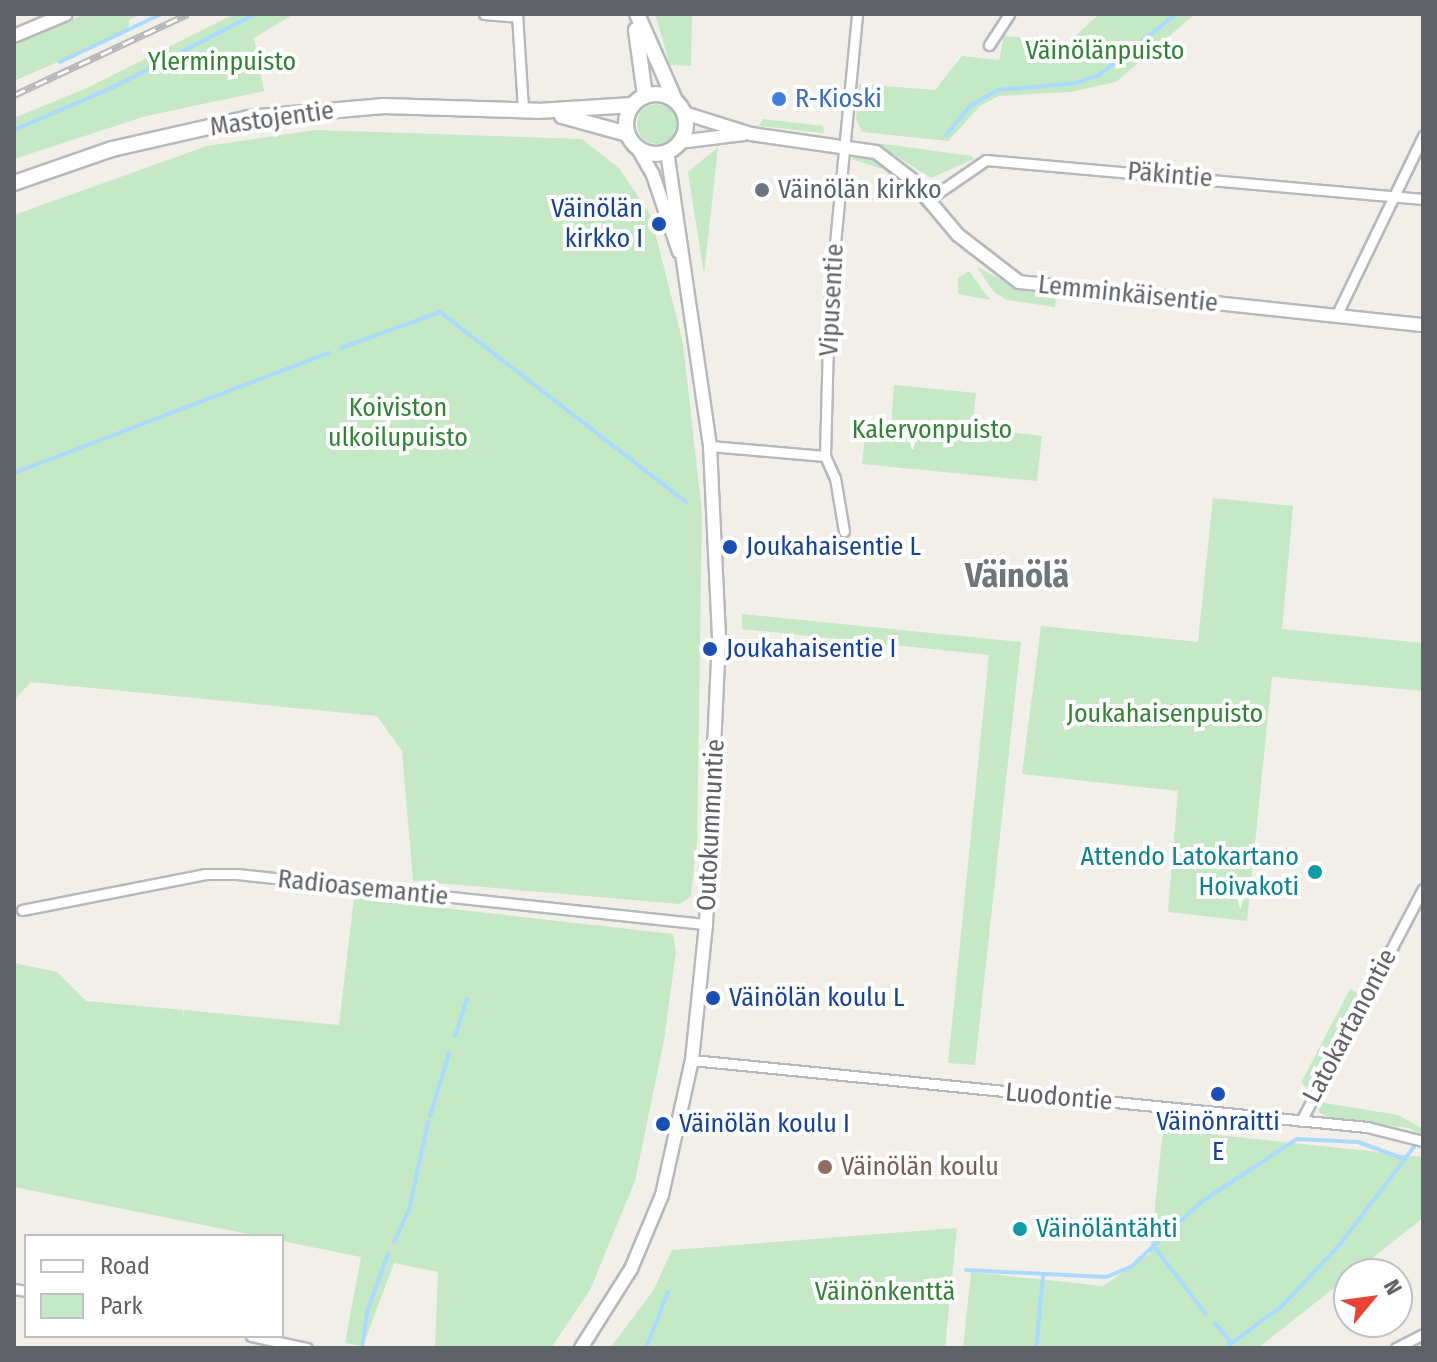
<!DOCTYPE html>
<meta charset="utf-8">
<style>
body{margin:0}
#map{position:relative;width:1437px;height:1362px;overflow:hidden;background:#f1efe8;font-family:"Fira Sans Condensed",sans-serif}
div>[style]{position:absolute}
.green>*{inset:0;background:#c5e8c5}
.round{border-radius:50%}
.stream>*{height:4px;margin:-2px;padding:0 2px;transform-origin:2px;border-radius:2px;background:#aadaff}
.roads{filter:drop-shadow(2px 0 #b5b8bc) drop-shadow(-2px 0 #b5b8bc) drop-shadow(0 2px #b5b8bc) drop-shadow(0 -2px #b5b8bc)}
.minor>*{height:9px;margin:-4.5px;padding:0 4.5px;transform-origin:4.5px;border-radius:4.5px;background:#fff}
.tertiary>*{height:12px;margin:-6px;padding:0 6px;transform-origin:6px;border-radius:6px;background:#fff}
.secondary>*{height:14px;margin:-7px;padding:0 7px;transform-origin:7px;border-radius:7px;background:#fff}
.secondary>.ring{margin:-7px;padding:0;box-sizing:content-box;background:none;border:14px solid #fff;border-radius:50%}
.rail>*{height:7px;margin-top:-3.5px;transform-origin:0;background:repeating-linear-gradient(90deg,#fff 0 12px,#b6b7b8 0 24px);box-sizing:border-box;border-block:2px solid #b6b7b8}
.dots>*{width:22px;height:22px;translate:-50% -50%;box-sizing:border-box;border:4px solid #fff;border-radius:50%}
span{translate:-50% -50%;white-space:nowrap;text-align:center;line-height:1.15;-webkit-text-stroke:8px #fff;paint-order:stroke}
.park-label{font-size:26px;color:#348238}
.shop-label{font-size:26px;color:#366cbe}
.left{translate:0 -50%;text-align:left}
.street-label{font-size:26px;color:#5f6368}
.worship-label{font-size:26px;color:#5b616d}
.transit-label{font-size:26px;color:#164399}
.right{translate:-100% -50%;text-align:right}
.culture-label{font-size:26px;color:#0d838f}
.education-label{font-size:26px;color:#785e54}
.district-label{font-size:34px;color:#70757a;font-weight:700}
.frame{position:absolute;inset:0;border:16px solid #5f6368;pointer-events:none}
.legend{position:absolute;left:24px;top:1234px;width:260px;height:104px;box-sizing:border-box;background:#fff;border:2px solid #bfc1c3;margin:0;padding:10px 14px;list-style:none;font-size:24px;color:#5f6368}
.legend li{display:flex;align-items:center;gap:16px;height:40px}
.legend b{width:40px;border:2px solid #bfc1c3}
.north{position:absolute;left:1333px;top:1258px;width:80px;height:80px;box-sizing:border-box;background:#fff;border:2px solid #bfc1c3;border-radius:50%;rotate:61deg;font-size:22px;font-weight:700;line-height:32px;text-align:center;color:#5f6368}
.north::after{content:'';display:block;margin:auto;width:28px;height:36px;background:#ea4335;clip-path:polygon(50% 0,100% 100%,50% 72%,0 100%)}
</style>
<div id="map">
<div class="green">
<div style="clip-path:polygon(85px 14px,141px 14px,129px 20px,129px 31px,14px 81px,14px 45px)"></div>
<div style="clip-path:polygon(234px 14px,294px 14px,254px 38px,264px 91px,146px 116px,14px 159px,14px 118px,87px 88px)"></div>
<div style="clip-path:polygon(655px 14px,692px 14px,691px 66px,670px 65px)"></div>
<div style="clip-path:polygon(1099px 14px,1195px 14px,1116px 82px,1070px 92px,999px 96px,980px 106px,948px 141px,862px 132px,856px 120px,859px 84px,935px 90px,962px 56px,999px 60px,1004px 36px,1069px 42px)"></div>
<div class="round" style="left:637px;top:104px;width:40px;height:40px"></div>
<div style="clip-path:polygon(763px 119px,823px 126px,824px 133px,759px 126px)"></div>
<div style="clip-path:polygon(316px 130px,582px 139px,620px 169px,651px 216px,683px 343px,702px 513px,697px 841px,691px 896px,680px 904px,413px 881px,402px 751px,377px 716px,31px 682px,14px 700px,14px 215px,207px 146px)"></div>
<div style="clip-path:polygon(876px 143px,972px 156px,974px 159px,931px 178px)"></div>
<div style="clip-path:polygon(718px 147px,709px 230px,704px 274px,688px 172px)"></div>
<div style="clip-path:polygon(856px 154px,887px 166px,906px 183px,966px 254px,902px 185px,883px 169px,851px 159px)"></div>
<div style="clip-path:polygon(977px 267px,1019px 289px,1056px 297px,1055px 307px,1007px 300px,994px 292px)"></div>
<div style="clip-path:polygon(969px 271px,984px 292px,991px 300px,958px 294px,958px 278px)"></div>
<div style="clip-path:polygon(894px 385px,976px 393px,972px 428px,1042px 436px,1037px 481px,862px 464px,865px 438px,890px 440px)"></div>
<div style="clip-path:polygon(1213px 498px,1293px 506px,1282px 629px,1423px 643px,1423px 691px,1272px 677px,1247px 921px,1168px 912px,1178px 791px,1022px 774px,1041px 626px,1198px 642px)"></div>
<div style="clip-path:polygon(742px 614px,1021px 642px,975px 1065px,948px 1063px,989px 655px,742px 629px)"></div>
<div style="clip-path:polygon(354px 898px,673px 934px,676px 952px,664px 1040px,635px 1181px,590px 1290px,551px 1348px,435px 1348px,438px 1272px,394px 1263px,363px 1346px,345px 1343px,361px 1257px,282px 1241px,282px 1236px,258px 1236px,14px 1187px,14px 963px,57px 972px,86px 1001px,183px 1010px,183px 1017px,184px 1010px,339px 1025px)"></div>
<div style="clip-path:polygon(1350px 989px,1360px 994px,1309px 1088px,1304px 1086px,1302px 1081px)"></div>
<div style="clip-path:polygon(1318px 1102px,1398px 1115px,1423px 1129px,1423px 1136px,1409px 1128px,1328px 1118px,1319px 1112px)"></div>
<div style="clip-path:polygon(1163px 1129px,1423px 1157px,1423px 1218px,1258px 1348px,963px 1348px,971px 1272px,1103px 1286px,1150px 1254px)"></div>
<div style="clip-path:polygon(957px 1228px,945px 1348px,610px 1348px,653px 1291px,672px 1250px)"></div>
</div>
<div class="stream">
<div style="left:60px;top:62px;width:112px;rotate:-25.4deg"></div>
<div style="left:14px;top:130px;width:109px;rotate:-23.3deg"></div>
<div style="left:114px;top:87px;width:159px;rotate:-27.4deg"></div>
<div style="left:946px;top:135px;width:38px;rotate:-50deg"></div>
<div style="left:970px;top:106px;width:32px;rotate:-30deg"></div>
<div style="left:998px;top:90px;width:78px;rotate:-5.1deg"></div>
<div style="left:1076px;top:83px;width:24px;rotate:-19deg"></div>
<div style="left:1099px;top:75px;width:98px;rotate:-38.4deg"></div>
<div style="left:341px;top:348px;width:105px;rotate:-20deg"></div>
<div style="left:440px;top:312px;width:311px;rotate:37.7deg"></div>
<div style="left:14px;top:473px;width:337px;rotate:-20.9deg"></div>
<div style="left:455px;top:1036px;width:39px;rotate:-72deg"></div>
<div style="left:430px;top:1116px;width:66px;rotate:-73.2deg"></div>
<div style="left:394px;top:1242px;width:35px;rotate:-65deg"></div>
<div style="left:409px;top:1210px;width:90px;rotate:-77.8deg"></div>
<div style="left:1155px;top:1248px;width:83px;rotate:52.3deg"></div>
<div style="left:966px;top:1270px;width:140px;rotate:2.9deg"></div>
<div style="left:1106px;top:1277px;width:27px;rotate:-22deg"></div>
<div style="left:1131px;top:1267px;width:96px;rotate:-42.9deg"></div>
<div style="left:1201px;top:1202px;width:115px;rotate:-33.3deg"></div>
<div style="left:1297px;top:1139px;width:61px;rotate:2.8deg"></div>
<div style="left:1358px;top:1142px;width:50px;rotate:19.9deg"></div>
<div style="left:1215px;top:1323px;width:26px;rotate:51deg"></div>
<div style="left:362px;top:1348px;width:36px;rotate:-82deg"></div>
<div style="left:367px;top:1312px;width:62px;rotate:-70.1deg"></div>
<div style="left:646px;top:1348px;width:60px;rotate:-68.6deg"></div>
<div style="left:1036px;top:1348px;width:72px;rotate:-84.4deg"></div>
<div style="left:1225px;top:1348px;width:69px;rotate:-36.2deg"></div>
<div style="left:1281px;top:1307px;width:88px;rotate:-46.8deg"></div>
<div style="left:1341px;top:1243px;width:121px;rotate:-52.8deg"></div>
</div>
<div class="roads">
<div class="minor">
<div style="left:484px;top:14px;width:33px;rotate:5deg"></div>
<div style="left:517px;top:14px;width:96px;rotate:86.4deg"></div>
<div style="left:989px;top:45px;width:37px;rotate:-57deg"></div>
<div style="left:929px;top:199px;width:69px;rotate:-34.4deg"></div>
<div style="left:986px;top:160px;width:439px;rotate:5.1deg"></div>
<div style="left:1337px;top:314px;width:198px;rotate:-64.2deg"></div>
<div style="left:710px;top:446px;width:115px;rotate:5deg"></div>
<div style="left:825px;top:456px;width:24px;rotate:66deg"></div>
<div style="left:835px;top:478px;width:54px;rotate:80.4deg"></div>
<div style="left:825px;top:456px;width:150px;rotate:-88.5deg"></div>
<div style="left:829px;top:306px;width:293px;rotate:-84.5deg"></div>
<div style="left:22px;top:910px;width:187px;rotate:-11.1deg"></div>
<div style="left:205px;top:874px;width:32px"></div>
<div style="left:237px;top:874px;width:472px;rotate:6.1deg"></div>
<div style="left:692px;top:1060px;width:678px;rotate:5.67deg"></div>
<div style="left:1367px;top:1127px;width:58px;rotate:14deg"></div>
<div style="left:1301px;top:1121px;width:262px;rotate:-62.3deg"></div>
<div style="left:14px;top:1289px;width:12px;rotate:9deg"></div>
<div style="left:251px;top:1336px;width:57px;rotate:12.1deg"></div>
<div style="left:1396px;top:1348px;width:30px;rotate:-27deg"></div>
</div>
<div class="tertiary">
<div style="left:14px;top:36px;width:56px;rotate:-22.9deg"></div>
<div style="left:684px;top:113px;width:70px;rotate:17.4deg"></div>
<div style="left:751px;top:134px;width:126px;rotate:8.2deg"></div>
<div style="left:876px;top:152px;width:44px;rotate:37.6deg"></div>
<div style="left:911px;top:179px;width:73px;rotate:50deg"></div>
<div style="left:958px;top:235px;width:77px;rotate:37.6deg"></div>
<div style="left:1019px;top:282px;width:406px;rotate:6.1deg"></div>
<div style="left:679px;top:142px;width:65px;rotate:-7deg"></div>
<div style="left:637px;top:147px;width:32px;rotate:60deg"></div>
<div style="left:653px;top:175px;width:81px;rotate:71.3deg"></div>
<div style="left:581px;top:1348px;width:93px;rotate:-57.7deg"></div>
<div style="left:631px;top:1269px;width:80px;rotate:-67.3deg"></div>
<div style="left:662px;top:1195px;width:138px;rotate:-77.5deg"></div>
<div style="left:692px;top:1060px;width:137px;rotate:-84.1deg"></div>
<div style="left:706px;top:924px;width:287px;rotate:-87.4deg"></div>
<div style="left:719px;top:637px;width:191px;rotate:-92.7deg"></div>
<div style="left:710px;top:446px;width:297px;rotate:-98.3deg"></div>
</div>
<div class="secondary">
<div style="left:637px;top:14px;width:94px;rotate:66.2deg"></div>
<div style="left:636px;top:30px;width:67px;rotate:82.2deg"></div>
<div class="ring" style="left:626px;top:94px;width:46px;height:46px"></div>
<div style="left:562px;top:116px;width:68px;rotate:15.3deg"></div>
<div style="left:14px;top:183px;width:104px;rotate:-19.1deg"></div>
<div style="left:112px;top:149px;width:139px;rotate:-12.8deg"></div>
<div style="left:248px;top:118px;width:136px;rotate:-5.1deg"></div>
<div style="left:383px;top:106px;width:155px;rotate:1.8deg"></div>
<div style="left:538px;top:111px;width:95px;rotate:-3.6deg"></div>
</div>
</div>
<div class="rail">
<div style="left:14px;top:95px;width:192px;rotate:-25deg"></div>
</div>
<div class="dots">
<div style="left:779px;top:99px;background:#3f7fe0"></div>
<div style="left:762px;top:190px;background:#6b7280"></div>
<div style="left:659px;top:224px;background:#1a4fb4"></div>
<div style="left:730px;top:547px;background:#1a4fb4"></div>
<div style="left:710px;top:649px;background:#1a4fb4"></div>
<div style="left:1315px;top:872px;background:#0f9aa8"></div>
<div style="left:713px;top:998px;background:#1a4fb4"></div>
<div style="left:1218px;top:1094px;background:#1a4fb4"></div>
<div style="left:663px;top:1124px;background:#1a4fb4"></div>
<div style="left:825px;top:1167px;background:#8d6e63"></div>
<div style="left:1020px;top:1229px;background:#0f9aa8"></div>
</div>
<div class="park-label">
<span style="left:1105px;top:51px">Väinölänpuisto</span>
<span style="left:222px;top:62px">Ylerminpuisto</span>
<span style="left:398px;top:423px">Koiviston<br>ulkoilupuisto</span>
<span style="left:932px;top:430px">Kalervonpuisto</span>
<span style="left:1165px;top:714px">Joukahaisenpuisto</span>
<span style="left:885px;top:1292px">Väinönkenttä</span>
</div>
<div class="shop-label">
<span class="left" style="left:795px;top:99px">R-Kioski</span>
</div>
<div class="street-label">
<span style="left:272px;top:119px;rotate:-8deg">Mastojentie</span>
<span style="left:1170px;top:175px;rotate:5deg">Päkintie</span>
<span style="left:1128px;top:294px;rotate:6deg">Lemminkäisentie</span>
<span style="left:832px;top:300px;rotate:-87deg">Vipusentie</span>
<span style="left:711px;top:825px;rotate:-87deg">Outokummuntie</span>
<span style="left:363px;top:888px;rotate:6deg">Radioasemantie</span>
<span style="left:1350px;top:1026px;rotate:-62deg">Latokartanontie</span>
<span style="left:1059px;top:1097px;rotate:5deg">Luodontie</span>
</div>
<div class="worship-label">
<span class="left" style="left:778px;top:190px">Väinölän kirkko</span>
</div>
<div class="transit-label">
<span class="right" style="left:643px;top:224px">Väinölän<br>kirkko I</span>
<span class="left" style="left:746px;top:547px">Joukahaisentie L</span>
<span class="left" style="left:726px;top:649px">Joukahaisentie I</span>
<span class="left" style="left:729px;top:998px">Väinölän koulu L</span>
<span style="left:1218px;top:1137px">Väinönraitti<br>E</span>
<span class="left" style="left:679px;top:1124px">Väinölän koulu I</span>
</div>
<div class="culture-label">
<span class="right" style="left:1299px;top:872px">Attendo Latokartano<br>Hoivakoti</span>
<span class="left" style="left:1036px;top:1229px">Väinöläntähti</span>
</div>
<div class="education-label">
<span class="left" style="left:841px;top:1167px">Väinölän koulu</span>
</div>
<div class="district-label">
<span style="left:1017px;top:576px">Väinölä</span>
</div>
<div class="frame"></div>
<ul class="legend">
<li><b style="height:10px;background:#fff"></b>Road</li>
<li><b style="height:22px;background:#c5e8c5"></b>Park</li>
</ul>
<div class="north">N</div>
</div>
